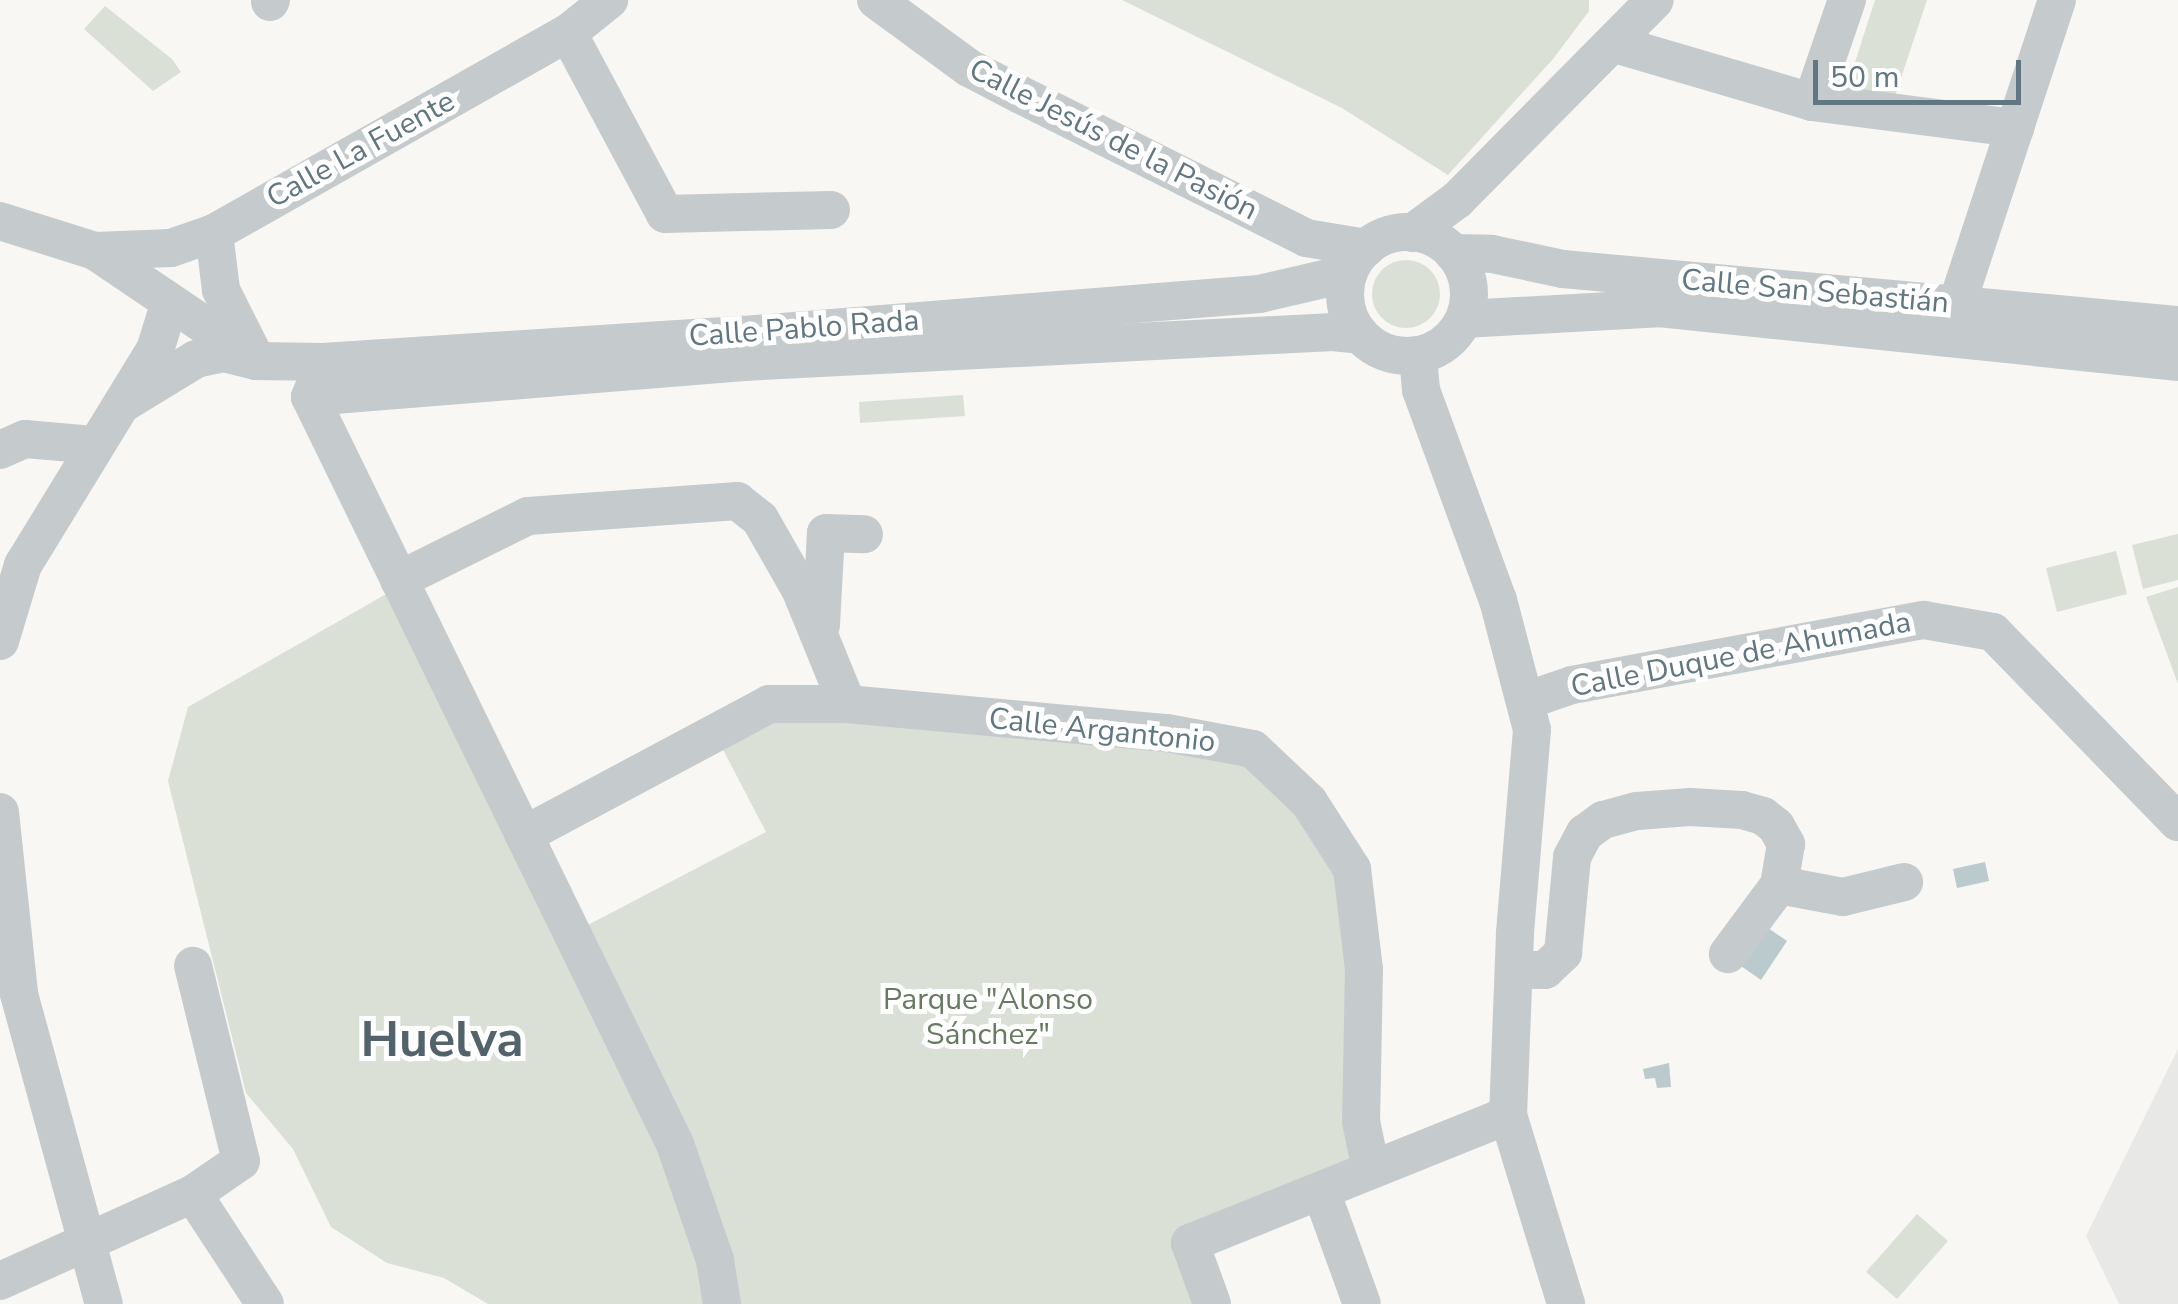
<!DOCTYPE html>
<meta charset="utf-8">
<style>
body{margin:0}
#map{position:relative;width:2178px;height:1304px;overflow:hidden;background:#f8f7f4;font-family:"Nunito Sans",sans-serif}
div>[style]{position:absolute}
.built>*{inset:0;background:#e8e9e7}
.green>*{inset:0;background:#dae0d5}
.round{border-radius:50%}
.water>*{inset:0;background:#bbcacd}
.minor>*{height:38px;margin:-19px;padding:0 19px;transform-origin:19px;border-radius:19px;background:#c5cacc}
.minor>.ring{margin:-19px;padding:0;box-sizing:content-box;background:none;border:38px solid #c5cacc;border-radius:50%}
span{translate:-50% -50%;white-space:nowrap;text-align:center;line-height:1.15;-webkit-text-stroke:10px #fff;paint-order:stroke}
.street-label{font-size:30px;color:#607681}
.park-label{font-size:30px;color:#677960}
.town-label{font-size:50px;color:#53636c;font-weight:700}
.scale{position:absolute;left:1813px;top:60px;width:208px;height:45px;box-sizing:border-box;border:5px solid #607681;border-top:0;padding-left:12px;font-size:30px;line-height:35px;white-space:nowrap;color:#607681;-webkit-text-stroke:8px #fff;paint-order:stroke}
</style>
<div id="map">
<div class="built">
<div style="clip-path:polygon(2178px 1049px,2178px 1304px,2119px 1304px,2086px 1236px)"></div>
</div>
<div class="green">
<div style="clip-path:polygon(1122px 0,1589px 0,1589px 11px,1553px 59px,1448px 175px,1342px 108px)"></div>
<div style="clip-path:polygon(1875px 0,1927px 0,1895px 96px,1845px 93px)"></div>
<div style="clip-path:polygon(105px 6px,172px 59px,181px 72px,153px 91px,84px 29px)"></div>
<div class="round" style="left:1372px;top:260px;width:68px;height:68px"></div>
<div style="clip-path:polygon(963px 395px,965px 416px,860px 423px,859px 402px)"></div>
<div style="clip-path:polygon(2178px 534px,2178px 580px,2143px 589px,2132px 545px)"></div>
<div style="clip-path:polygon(2116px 551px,2127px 594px,2057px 612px,2046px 568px)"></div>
<div style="clip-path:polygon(2178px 587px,2178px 684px,2146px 597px)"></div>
<div style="clip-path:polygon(388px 593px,660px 1145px,711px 1304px,488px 1304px,444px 1278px,387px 1263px,331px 1227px,293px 1149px,246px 1093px,168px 781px,188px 707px)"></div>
<div style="clip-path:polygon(769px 714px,1147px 745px,1248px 764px,1301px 811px,1340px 874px,1351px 986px,1353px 1163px,1173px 1235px,1199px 1304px,735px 1304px,584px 927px,766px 832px,720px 744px)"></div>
<div style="clip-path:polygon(1917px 1214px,1948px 1241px,1897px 1299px,1866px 1272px)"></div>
</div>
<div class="water">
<div style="clip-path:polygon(1985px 862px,1989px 881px,1957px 888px,1953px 869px)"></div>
<div style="clip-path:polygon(1768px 928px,1787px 941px,1761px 980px,1741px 966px)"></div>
<div style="clip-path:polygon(1669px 1063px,1671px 1087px,1657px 1088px,1655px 1078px,1645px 1079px,1643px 1069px)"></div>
</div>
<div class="minor">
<div style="left:876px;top:0;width:115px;rotate:36.2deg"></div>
<div style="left:969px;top:68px;width:56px;rotate:27.5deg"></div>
<div style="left:1019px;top:94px;width:321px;rotate:26.6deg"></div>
<div style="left:1306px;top:238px;width:61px;rotate:9.5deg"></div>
<div style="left:270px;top:2px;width:2px;rotate:-63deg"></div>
<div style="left:568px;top:33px;width:205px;rotate:61.8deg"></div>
<div style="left:665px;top:214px;width:166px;rotate:-1.4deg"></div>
<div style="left:1615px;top:44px;width:205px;rotate:16.4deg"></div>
<div style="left:1812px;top:102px;width:205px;rotate:7.3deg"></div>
<div style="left:1812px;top:102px;width:108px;rotate:-71.1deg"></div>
<div style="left:0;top:221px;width:100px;rotate:17.5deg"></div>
<div style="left:95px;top:251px;width:187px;rotate:34.1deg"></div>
<div class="ring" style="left:1345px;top:232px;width:86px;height:86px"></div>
<div style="left:214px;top:233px;width:57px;rotate:83deg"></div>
<div style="left:221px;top:290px;width:72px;rotate:63.4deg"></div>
<div style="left:1412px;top:233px;width:56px;rotate:-36.3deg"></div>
<div style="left:1457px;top:200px;width:281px;rotate:-45.3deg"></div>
<div style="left:95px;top:251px;width:76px;rotate:-2.3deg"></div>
<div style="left:171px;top:248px;width:46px;rotate:-19.2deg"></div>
<div style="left:214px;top:233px;width:407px;rotate:-29.5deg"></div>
<div style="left:568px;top:33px;width:53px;rotate:-38.8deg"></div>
<div style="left:1453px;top:253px;width:39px;rotate:1deg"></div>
<div style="left:1492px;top:254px;width:73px;rotate:11.9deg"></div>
<div style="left:1563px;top:269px;width:618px;rotate:5.2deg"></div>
<div style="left:1957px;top:304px;width:320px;rotate:-71.8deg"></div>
<div style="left:1465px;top:319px;width:194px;rotate:-3.2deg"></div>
<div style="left:1659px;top:308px;width:522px;rotate:5.94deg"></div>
<div style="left:1418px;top:356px;width:34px;rotate:85deg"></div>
<div style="left:1421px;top:390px;width:224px;rotate:69.9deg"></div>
<div style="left:1498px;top:600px;width:134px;rotate:75.3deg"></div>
<div style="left:1532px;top:730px;width:205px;rotate:94.8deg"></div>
<div style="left:1515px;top:934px;width:181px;rotate:92.2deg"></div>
<div style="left:1508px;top:1115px;width:198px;rotate:72.9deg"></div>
<div style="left:319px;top:374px;width:25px;rotate:111deg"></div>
<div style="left:310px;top:397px;width:831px;rotate:63.96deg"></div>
<div style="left:675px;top:1144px;width:123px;rotate:71deg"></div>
<div style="left:715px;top:1260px;width:45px;rotate:81deg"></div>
<div style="left:310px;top:397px;width:435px;rotate:-4.6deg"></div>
<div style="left:744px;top:362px;width:590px;rotate:-2.92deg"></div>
<div style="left:1333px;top:332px;width:27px;rotate:6deg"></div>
<div style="left:124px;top:403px;width:84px;rotate:-31.4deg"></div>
<div style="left:196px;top:359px;width:29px;rotate:-12deg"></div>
<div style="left:224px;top:353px;width:33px;rotate:14deg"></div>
<div style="left:256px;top:361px;width:67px;rotate:0.9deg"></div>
<div style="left:323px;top:362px;width:421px;rotate:-3.7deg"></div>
<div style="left:743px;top:335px;width:518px;rotate:-4.54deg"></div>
<div style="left:1259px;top:294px;width:92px;rotate:-13.1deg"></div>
<div style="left:0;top:450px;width:27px;rotate:-24deg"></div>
<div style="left:25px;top:439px;width:68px;rotate:5deg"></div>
<div style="left:399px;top:580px;width:144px;rotate:-26.4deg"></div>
<div style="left:528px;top:516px;width:210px;rotate:-4.1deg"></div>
<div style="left:737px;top:501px;width:29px;rotate:38deg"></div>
<div style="left:760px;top:519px;width:83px;rotate:60.3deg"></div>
<div style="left:801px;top:591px;width:122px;rotate:67.8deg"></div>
<div style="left:821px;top:625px;width:92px;rotate:-86.9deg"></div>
<div style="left:826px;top:533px;width:38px;rotate:2deg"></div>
<div style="left:0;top:641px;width:79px;rotate:-73.2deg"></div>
<div style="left:23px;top:565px;width:252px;rotate:-58.5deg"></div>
<div style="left:155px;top:350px;width:50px;rotate:-72.6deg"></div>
<div style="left:1525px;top:701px;width:50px;rotate:-18.8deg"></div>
<div style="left:1572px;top:685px;width:358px;rotate:-10.5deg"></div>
<div style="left:1924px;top:620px;width:70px;rotate:9.9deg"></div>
<div style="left:1993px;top:632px;width:265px;rotate:45.8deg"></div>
<div style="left:0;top:812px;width:183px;rotate:84deg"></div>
<div style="left:19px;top:994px;width:321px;rotate:74.7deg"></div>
<div style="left:524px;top:835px;width:278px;rotate:-28.1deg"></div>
<div style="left:769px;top:704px;width:78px"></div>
<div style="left:847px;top:704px;width:321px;rotate:5.2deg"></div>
<div style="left:1167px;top:733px;width:87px;rotate:10.5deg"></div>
<div style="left:1253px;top:749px;width:77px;rotate:43.4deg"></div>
<div style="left:1309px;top:802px;width:80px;rotate:57.3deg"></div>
<div style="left:1352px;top:869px;width:101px;rotate:83.2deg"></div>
<div style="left:1364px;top:969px;width:152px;rotate:91.1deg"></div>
<div style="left:1361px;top:1121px;width:50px;rotate:78.5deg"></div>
<div style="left:1779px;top:885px;width:65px;rotate:10.6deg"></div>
<div style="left:1843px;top:897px;width:63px;rotate:-13.8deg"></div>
<div style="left:1514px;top:970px;width:31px"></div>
<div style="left:1545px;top:970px;width:25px;rotate:-43deg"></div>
<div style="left:1563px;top:953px;width:96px;rotate:-84.6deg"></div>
<div style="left:1572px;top:857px;width:27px;rotate:-62deg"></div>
<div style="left:1585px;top:833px;width:22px;rotate:-36deg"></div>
<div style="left:1603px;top:820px;width:35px;rotate:-15deg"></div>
<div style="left:1637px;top:811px;width:53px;rotate:-4.3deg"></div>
<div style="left:1690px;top:807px;width:52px;rotate:3.3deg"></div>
<div style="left:1742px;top:810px;width:22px;rotate:16deg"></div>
<div style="left:1763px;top:816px;width:16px;rotate:38deg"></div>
<div style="left:1776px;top:826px;width:21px;rotate:61deg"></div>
<div style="left:1786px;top:844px;width:42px;rotate:99.7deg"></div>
<div style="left:1779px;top:885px;width:86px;rotate:126.5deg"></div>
<div style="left:1321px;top:1191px;width:120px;rotate:70.1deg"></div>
<div style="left:193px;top:1194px;width:131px;rotate:56.8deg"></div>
<div style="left:0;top:1281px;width:212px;rotate:-24.3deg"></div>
<div style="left:193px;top:1194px;width:58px;rotate:-34.5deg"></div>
<div style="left:241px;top:1161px;width:201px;rotate:-103.8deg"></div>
<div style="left:1212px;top:1304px;width:65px;rotate:-109.8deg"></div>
<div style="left:1190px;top:1243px;width:343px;rotate:-21.9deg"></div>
</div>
<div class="street-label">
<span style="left:1113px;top:140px;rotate:27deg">Calle Jesús de la Pasión</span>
<span style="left:361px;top:150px;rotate:-29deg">Calle La Fuente</span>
<span style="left:1815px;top:292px;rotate:5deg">Calle San Sebastián</span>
<span style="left:804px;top:329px;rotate:-4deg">Calle Pablo Rada</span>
<span style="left:1741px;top:655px;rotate:-11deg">Calle Duque de Ahumada</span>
<span style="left:1102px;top:731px;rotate:6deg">Calle Argantonio</span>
</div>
<div class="park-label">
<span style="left:988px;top:1017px">Parque "Alonso<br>Sánchez"</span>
</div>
<div class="town-label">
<span style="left:442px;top:1040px">Huelva</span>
</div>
<div class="scale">50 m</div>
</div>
